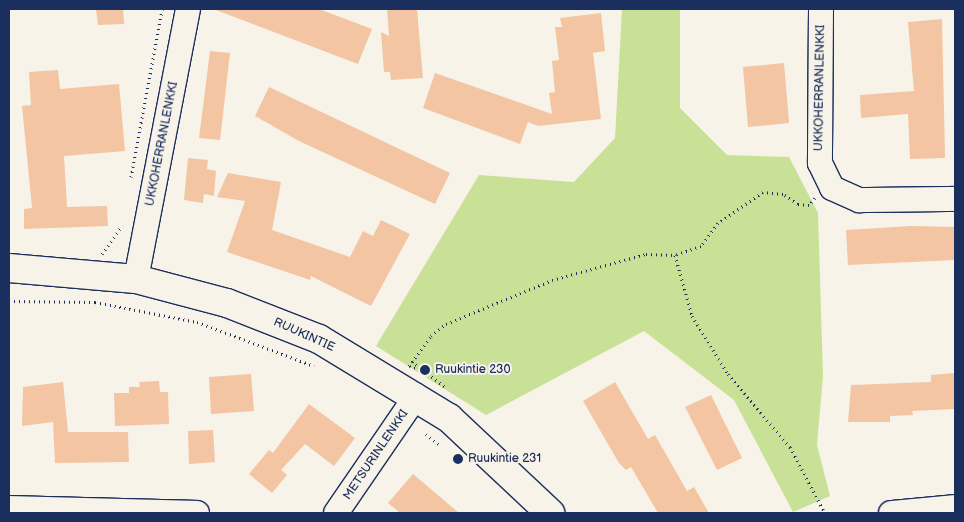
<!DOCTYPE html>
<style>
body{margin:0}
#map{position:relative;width:964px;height:522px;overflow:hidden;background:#f7f3e8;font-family:"Balsamiq Sans",sans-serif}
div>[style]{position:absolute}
.green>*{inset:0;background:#c8e197}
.building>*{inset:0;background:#f3c5a3}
.path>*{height:3px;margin-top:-1.5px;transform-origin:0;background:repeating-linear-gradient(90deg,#1b2f5e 0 1px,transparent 0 5px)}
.roads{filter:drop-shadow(1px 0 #1b2f5e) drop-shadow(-1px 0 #1b2f5e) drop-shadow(0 1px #1b2f5e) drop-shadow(0 -1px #1b2f5e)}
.minor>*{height:24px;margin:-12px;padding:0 12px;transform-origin:12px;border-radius:12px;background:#f7f3e8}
.tertiary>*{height:28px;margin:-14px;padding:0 14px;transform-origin:14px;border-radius:14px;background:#f7f3e8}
.dots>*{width:14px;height:14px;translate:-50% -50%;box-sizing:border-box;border:2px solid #f7f3e8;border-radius:50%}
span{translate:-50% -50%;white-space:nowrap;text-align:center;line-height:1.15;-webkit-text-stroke:4px #f7f3e8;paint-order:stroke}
.street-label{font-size:12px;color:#1b2f5e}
.poi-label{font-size:12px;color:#1b2f5e}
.left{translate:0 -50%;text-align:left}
.frame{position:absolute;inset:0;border:10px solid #1b2f5e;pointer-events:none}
</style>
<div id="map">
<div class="green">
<div style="clip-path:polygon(622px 9px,680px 9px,680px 108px,727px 155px,789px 157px,818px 213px,823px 376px,817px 445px,830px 496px,793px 512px,734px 400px,644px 331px,486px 415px,376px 346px,479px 175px,574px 182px,615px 138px)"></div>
</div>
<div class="building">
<div style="clip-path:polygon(96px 9px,123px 9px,124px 24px,98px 25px)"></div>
<div style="clip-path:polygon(319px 9px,372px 29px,358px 64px,216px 10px)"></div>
<div style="clip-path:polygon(387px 9px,417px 9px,423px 78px,391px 80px,390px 72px,384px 72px,381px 32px,389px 36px)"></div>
<div style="clip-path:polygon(601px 13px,605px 51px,593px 53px,601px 119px,538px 126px,528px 122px,520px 144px,423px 108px,435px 73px,552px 114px,549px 93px,555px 92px,552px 61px,559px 60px,555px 27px,562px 27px,560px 18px)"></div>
<div style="clip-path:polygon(942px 19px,945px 158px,910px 159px,908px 114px,861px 118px,860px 95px,914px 91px,908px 22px)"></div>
<div style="clip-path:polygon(210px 51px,230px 53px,220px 140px,199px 138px)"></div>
<div style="clip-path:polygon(784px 63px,789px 123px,748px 127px,743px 67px)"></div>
<div style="clip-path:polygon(58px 70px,60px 89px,119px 84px,125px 151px,64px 156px,67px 207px,107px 206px,108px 226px,24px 229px,24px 209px,32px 208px,22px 106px,31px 105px,29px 72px)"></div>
<div style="clip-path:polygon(269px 87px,450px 173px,435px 204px,301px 142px,255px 116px)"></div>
<div style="clip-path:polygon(188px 158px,208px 160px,207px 169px,216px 171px,214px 196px,204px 194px,203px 203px,184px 200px)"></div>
<div style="clip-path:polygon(228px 173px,281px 182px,272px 230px,350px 257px,363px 231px,373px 236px,381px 220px,410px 234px,371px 306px,311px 276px,310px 280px,227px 252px,245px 201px,217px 197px)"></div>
<div style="clip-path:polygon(911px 226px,955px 227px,955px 260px,848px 265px,846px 230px)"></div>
<div style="clip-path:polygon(955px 373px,955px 409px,912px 411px,913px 415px,890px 416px,890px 422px,848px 422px,851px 385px,931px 382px,931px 375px)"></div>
<div style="clip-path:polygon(251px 374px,254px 411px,211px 414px,209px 377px)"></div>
<div style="clip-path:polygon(159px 381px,160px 392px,168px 392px,169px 424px,115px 426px,114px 393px,129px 393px,129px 387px,140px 387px,139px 382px)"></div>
<div style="clip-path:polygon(63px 382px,68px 432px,128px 432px,129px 462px,55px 463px,53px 422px,22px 426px,23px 387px)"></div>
<div style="clip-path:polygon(615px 382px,648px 439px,655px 435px,687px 491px,694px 487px,709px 513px,658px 513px,631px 467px,626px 470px,619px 463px,583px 401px)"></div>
<div style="clip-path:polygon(711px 395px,742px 458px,717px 470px,685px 407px)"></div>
<div style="clip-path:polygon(309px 404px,355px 438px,334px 466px,305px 444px,281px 470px,287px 475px,272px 493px,249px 474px,269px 450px,273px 453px)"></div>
<div style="clip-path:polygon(213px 430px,215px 462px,189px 464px,188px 431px)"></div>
<div style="clip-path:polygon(413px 474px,459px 513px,400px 513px,388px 503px)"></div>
</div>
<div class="path">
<div style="left:131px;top:177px;width:171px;rotate:-79.5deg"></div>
<div style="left:815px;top:198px;width:9px;rotate:131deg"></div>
<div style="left:809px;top:205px;width:11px;rotate:-175deg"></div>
<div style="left:798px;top:204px;width:18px;rotate:-146deg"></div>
<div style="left:783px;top:194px;width:20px;rotate:-174deg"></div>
<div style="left:763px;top:192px;width:55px;rotate:145.4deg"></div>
<div style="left:718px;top:223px;width:29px;rotate:126deg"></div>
<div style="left:701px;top:246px;width:28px;rotate:161deg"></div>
<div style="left:675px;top:255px;width:63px;rotate:74.4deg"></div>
<div style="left:692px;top:316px;width:68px;rotate:58.2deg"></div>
<div style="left:728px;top:374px;width:96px;rotate:49.7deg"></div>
<div style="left:790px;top:447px;width:75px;rotate:62.1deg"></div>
<div style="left:102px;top:254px;width:35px;rotate:-55deg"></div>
<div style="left:9px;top:301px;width:86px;rotate:0.7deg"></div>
<div style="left:95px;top:302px;width:104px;rotate:11.1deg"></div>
<div style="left:197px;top:322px;width:125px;rotate:20.6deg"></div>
<div style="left:412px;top:361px;width:41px;rotate:38deg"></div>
<div style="left:425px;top:370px;width:16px;rotate:-166deg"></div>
<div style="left:409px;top:366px;width:37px;rotate:-54deg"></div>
<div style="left:431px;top:336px;width:19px;rotate:-39deg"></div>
<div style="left:446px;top:324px;width:115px;rotate:-22.5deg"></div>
<div style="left:552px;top:280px;width:98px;rotate:-15.5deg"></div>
<div style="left:646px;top:254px;width:29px;rotate:2deg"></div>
<div style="left:426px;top:434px;width:18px;rotate:38deg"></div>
</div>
<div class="roads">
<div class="minor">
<div style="left:821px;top:9px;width:154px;rotate:90.4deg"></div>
<div style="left:820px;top:163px;width:28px;rotate:64deg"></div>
<div style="left:832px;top:188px;width:30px;rotate:24deg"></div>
<div style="left:859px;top:200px;width:96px;rotate:-0.6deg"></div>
<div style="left:136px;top:279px;width:275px;rotate:-79.1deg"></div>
<div style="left:9px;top:508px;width:188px;rotate:1.5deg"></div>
<div style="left:336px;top:513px;width:142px;rotate:-55.6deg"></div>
<div style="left:891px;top:513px;width:64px;rotate:-5.4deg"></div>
</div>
<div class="tertiary">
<div style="left:9px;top:268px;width:127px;rotate:5deg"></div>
<div style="left:136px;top:279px;width:94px;rotate:14.8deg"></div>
<div style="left:227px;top:303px;width:99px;rotate:21.4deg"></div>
<div style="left:319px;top:339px;width:152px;rotate:31.3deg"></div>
<div style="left:449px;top:418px;width:139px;rotate:43.2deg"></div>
</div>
</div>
<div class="dots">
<div style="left:425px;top:370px;background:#1b2f5e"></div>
<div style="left:458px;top:459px;background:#1b2f5e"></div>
</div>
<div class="street-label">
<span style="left:820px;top:88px;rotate:-89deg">UKKOHERRANLENKKI</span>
<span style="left:162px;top:144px;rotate:-79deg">UKKOHERRANLENKKI</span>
<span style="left:304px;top:335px;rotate:24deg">RUUKINTIE</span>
<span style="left:376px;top:455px;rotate:-56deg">METSURINLENKKI</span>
</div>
<div class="poi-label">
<span class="left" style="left:435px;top:370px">Ruukintie 230</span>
<span class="left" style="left:468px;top:459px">Ruukintie 231</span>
</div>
<div class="frame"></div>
</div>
